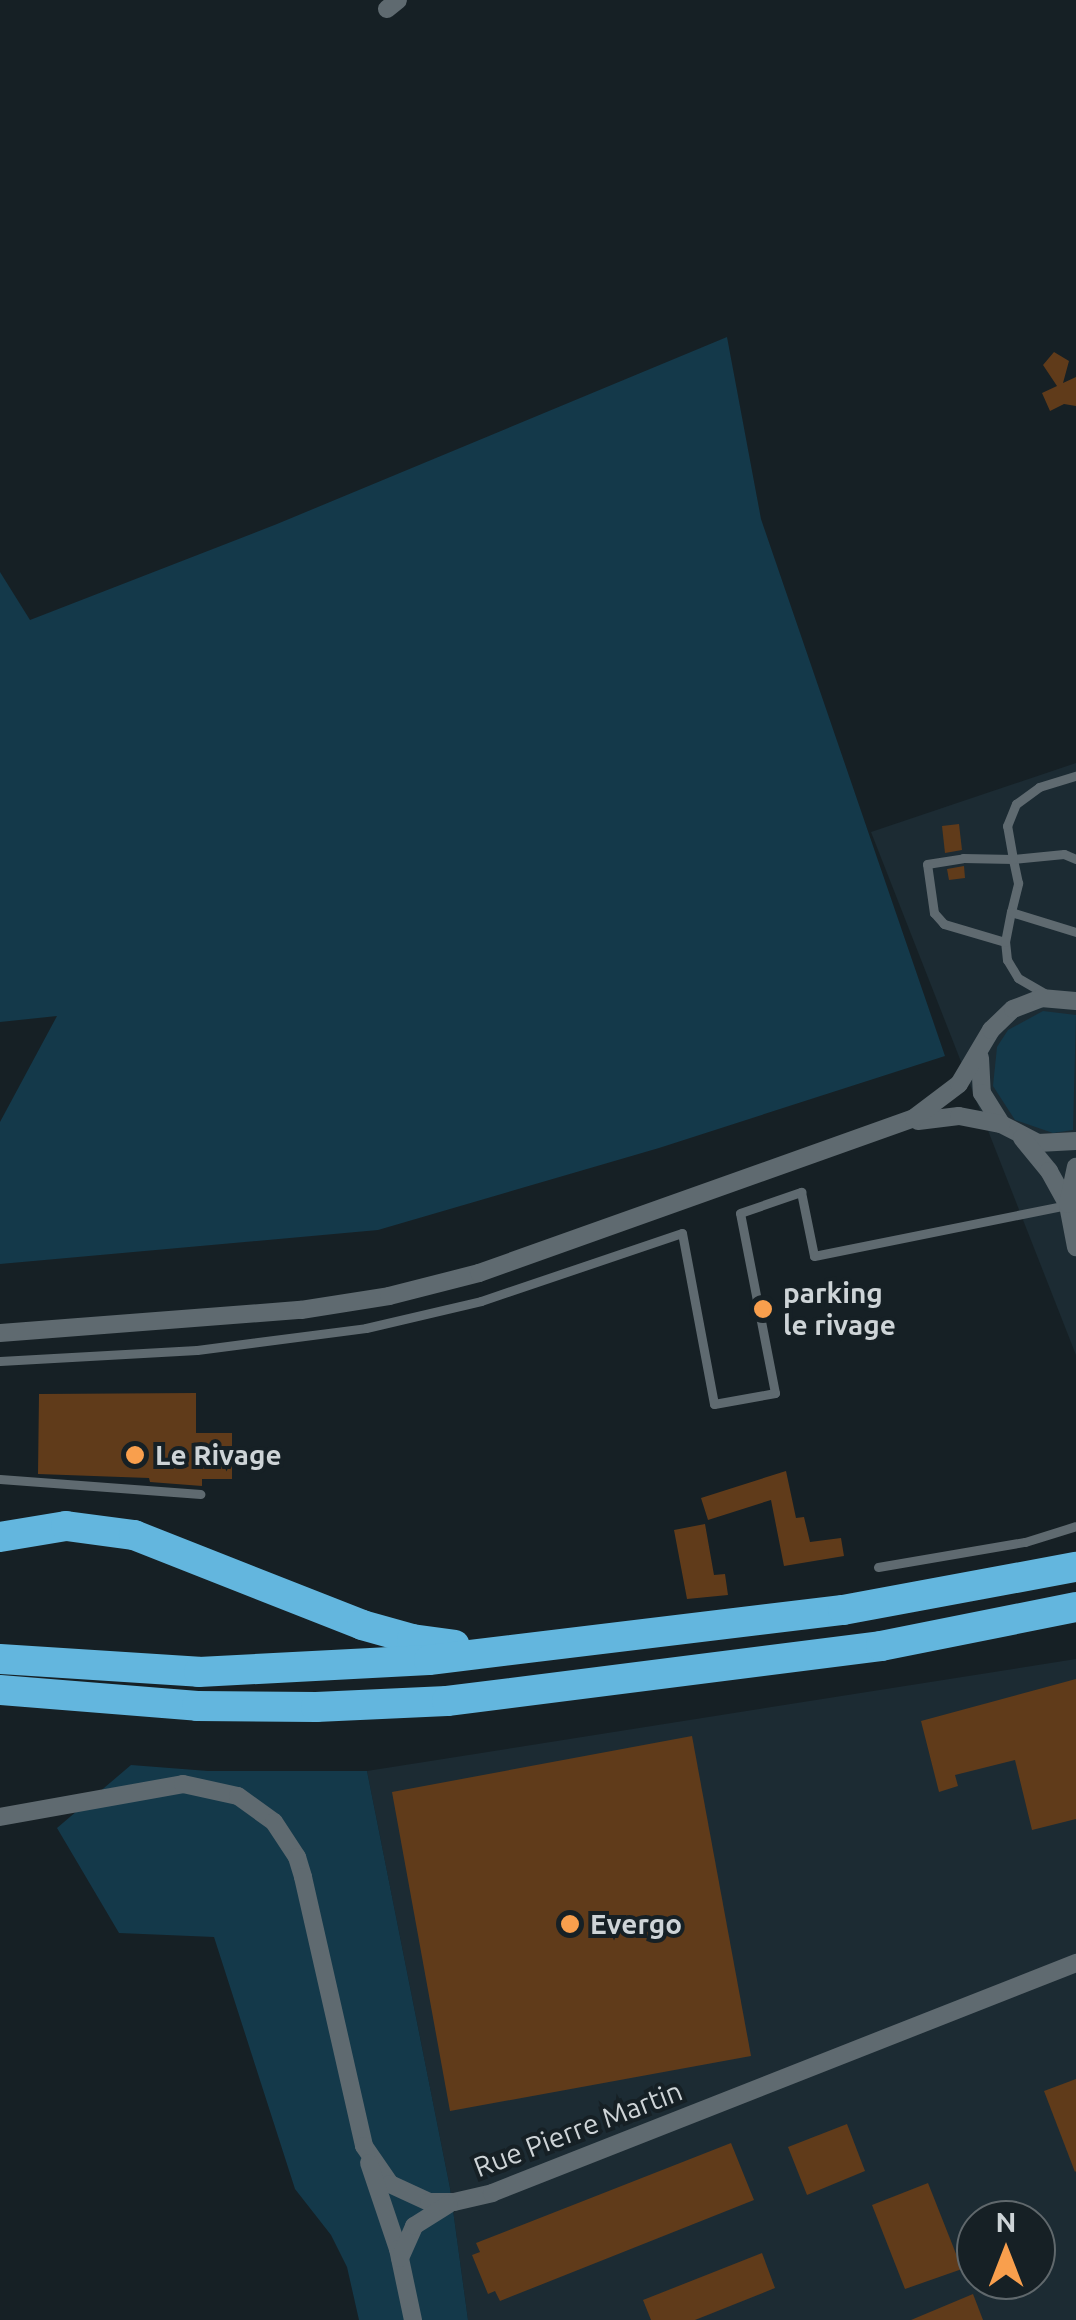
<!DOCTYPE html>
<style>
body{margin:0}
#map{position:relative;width:1076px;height:2320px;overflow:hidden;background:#162025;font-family:Ubuntu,sans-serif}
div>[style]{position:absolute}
.built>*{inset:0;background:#1c2b33}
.green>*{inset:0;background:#14394a}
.building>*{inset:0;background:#603b1a}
.lane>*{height:9px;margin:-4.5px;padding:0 4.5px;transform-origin:4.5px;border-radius:4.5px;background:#5f6a70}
.street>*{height:18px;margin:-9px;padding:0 9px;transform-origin:9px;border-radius:9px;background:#5f6a70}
.highway>*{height:30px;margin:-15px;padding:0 15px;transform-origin:15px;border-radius:15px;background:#63b6de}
.dots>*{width:28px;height:28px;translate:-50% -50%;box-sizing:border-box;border:5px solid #162025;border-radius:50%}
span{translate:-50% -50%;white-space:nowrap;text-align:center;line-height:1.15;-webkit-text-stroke:8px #162025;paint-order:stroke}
.poi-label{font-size:28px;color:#ced4d7;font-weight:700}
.left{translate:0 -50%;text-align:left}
.street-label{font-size:28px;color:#ced4d7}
.north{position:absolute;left:956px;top:2200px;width:100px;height:100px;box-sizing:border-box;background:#162025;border:2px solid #60686c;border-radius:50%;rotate:0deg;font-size:28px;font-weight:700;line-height:40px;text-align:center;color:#ced4d7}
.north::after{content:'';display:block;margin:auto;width:35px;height:45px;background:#f99f4d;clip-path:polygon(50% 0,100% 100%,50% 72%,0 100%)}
</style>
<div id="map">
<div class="built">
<div style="clip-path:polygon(1076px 763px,1076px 1355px,871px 832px)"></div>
<div style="clip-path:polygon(evenodd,1076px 1659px,1076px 2320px,468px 2320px,450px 2188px,367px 1771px,1076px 1659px,976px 2220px,1036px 2220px,1036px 2280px,976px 2280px,976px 2220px)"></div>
</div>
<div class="green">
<div style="clip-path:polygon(727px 337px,761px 519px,945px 1056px,659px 1148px,378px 1230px,0 1264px,0 1122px,57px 1016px,0 1022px,0 572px,30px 620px,277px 524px)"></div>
<div style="clip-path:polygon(1043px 1011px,1076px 1015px,1073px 1130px,1053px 1133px,1015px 1120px,993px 1086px,997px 1047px,1008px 1030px)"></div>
<div style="clip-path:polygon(131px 1765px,208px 1771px,367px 1771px,450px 2188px,468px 2320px,359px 2320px,347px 2267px,331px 2235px,295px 2189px,214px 1937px,119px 1933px,57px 1828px)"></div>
</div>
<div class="building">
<div style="clip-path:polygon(1054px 352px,1069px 361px,1063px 383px,1076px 377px,1076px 406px,1064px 404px,1050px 411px,1042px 393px,1057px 386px,1043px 365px)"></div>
<div style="clip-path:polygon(959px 824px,962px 850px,945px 853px,942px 826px)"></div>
<div style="clip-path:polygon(964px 866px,965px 878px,949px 880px,947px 869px)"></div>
<div style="clip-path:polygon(196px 1393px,196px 1433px,232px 1433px,232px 1479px,202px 1479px,202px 1486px,150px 1482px,149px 1478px,38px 1474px,39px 1394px)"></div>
<div style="clip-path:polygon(786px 1471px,796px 1518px,804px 1517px,810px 1542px,841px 1538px,844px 1556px,784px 1566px,771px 1500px,708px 1520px,701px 1498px)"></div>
<div style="clip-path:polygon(705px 1524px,714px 1575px,725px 1574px,728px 1595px,687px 1599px,674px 1530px)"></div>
<div style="clip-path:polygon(1076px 1679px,1076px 1819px,1032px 1830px,1015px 1760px,955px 1775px,958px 1786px,939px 1792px,921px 1721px)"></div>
<div style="clip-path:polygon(692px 1736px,751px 2056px,450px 2111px,392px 1792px)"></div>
<div style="clip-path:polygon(1076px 2079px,1076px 2171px,1075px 2172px,1044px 2091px)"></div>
<div style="clip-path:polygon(847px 2124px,865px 2171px,807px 2195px,788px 2147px)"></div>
<div style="clip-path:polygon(731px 2143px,754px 2200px,500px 2301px,495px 2291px,488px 2294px,472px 2255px,480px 2252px,476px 2243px)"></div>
<div style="clip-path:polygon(928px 2183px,962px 2269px,905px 2289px,872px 2205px)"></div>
<div style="clip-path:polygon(762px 2253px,775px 2288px,695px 2320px,651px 2320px,643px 2300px)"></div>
<div style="clip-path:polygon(973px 2294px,983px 2320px,911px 2320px)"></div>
</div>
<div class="lane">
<div style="left:1011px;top:912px;width:30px;rotate:-76deg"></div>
<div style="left:1018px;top:883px;width:25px;rotate:-102deg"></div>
<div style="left:1013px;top:859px;width:51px;rotate:-5.6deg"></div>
<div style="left:1064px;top:854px;width:13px;rotate:23deg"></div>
<div style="left:1005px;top:942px;width:64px;rotate:-163.6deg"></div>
<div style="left:944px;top:924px;width:15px;rotate:-132deg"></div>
<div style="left:934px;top:913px;width:49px;rotate:-98.1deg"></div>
<div style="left:927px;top:864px;width:36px;rotate:-9deg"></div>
<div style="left:963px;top:858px;width:50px;rotate:1.1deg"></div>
<div style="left:1013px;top:859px;width:34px;rotate:-100deg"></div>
<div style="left:1007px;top:826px;width:24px;rotate:-68deg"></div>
<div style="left:1016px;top:804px;width:29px;rotate:-36deg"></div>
<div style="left:1039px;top:787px;width:39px;rotate:-17deg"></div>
<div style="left:1044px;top:993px;width:30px;rotate:-150deg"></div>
<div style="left:1018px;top:978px;width:21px;rotate:-121deg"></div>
<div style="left:1007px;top:960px;width:18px;rotate:-96deg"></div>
<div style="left:1005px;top:942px;width:31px;rotate:-79deg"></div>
<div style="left:1011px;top:912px;width:68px;rotate:17.1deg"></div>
<div style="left:0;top:1361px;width:197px;rotate:-3.2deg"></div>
<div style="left:197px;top:1350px;width:170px;rotate:-7.4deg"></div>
<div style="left:366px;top:1328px;width:118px;rotate:-13.2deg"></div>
<div style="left:481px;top:1301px;width:212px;rotate:-18.7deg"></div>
<div style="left:682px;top:1233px;width:174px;rotate:79.4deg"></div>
<div style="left:714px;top:1404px;width:62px;rotate:-10.2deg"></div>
<div style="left:775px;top:1393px;width:183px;rotate:-101deg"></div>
<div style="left:740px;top:1213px;width:65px;rotate:-19deg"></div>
<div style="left:801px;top:1192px;width:65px;rotate:78.5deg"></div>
<div style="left:814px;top:1256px;width:259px;rotate:-11.4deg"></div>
<div style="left:0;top:1479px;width:201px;rotate:4.3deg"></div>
<div style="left:878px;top:1567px;width:149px;rotate:-9.7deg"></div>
<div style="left:1025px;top:1542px;width:53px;rotate:-17.4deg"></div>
</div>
<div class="street">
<div style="left:387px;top:9px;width:14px;rotate:-39deg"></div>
<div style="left:980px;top:1058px;width:35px;rotate:87deg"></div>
<div style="left:982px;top:1093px;width:36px;rotate:58deg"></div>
<div style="left:1001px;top:1124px;width:42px;rotate:27.2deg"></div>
<div style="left:1038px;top:1143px;width:38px;rotate:-3deg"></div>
<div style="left:918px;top:1121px;width:41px;rotate:-7deg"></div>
<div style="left:959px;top:1116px;width:43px;rotate:10.8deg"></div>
<div style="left:1022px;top:1138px;width:43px;rotate:50.7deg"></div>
<div style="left:1049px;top:1171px;width:39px;rotate:61deg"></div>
<div style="left:1068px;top:1205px;width:43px;rotate:79.2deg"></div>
<div style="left:1068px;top:1204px;width:38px;rotate:-78deg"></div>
<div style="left:0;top:1333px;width:302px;rotate:-4.4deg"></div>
<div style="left:301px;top:1310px;width:89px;rotate:-9deg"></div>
<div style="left:389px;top:1296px;width:93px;rotate:-14.3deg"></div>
<div style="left:479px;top:1273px;width:462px;rotate:-19.6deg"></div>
<div style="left:914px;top:1118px;width:56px;rotate:-37.1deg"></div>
<div style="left:959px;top:1084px;width:63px;rotate:-59.3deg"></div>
<div style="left:991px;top:1030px;width:30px;rotate:-44deg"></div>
<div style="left:1013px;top:1009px;width:30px;rotate:-21deg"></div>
<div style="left:1041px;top:998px;width:35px;rotate:5deg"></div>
<div style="left:0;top:1817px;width:186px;rotate:-10.2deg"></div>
<div style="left:183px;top:1784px;width:56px;rotate:12.3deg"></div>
<div style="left:238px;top:1796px;width:44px;rotate:35.8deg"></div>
<div style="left:274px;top:1822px;width:42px;rotate:56.7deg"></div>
<div style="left:297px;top:1857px;width:21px;rotate:73deg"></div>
<div style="left:303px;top:1877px;width:276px;rotate:77.2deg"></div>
<div style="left:364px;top:2146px;width:46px;rotate:55.6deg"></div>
<div style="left:390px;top:2184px;width:43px;rotate:24.8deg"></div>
<div style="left:429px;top:2202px;width:25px"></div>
<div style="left:454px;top:2202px;width:39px;rotate:-13deg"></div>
<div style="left:492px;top:2193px;width:628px;rotate:-21.5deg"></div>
<div style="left:369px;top:2163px;width:91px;rotate:71.4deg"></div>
<div style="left:398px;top:2249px;width:73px;rotate:78.1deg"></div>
<div style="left:400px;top:2258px;width:35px;rotate:-66deg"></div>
<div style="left:414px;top:2226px;width:41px;rotate:-32.2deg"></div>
</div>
<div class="highway">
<div style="left:0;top:1537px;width:67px;rotate:-9.5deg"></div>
<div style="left:66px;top:1526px;width:69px;rotate:7.5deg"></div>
<div style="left:134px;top:1535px;width:245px;rotate:21.5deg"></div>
<div style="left:362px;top:1625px;width:52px;rotate:15.6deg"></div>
<div style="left:412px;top:1639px;width:43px;rotate:7.9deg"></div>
<div style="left:0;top:1659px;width:199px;rotate:3.7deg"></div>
<div style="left:199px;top:1672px;width:230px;rotate:-3deg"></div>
<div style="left:429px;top:1660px;width:417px;rotate:-6.9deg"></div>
<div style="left:843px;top:1610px;width:237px;rotate:-10.5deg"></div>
<div style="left:0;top:1690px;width:198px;rotate:4.6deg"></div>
<div style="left:197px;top:1706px;width:119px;rotate:0.5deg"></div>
<div style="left:316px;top:1707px;width:131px;rotate:-2.6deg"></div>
<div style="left:447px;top:1701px;width:437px;rotate:-7.2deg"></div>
<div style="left:881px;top:1646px;width:199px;rotate:-11.3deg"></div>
</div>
<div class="dots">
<div style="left:763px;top:1309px;background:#f99f4d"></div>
<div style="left:135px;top:1455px;background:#f99f4d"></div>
<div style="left:570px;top:1924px;background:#f99f4d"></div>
</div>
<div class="poi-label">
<span class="left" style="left:783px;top:1309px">parking<br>le rivage</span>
<span class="left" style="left:155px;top:1455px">Le Rivage</span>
<span class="left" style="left:590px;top:1924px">Evergo</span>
</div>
<div class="street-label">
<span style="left:578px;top:2129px;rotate:-21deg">Rue Pierre Martin</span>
</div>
<div class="north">N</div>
</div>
